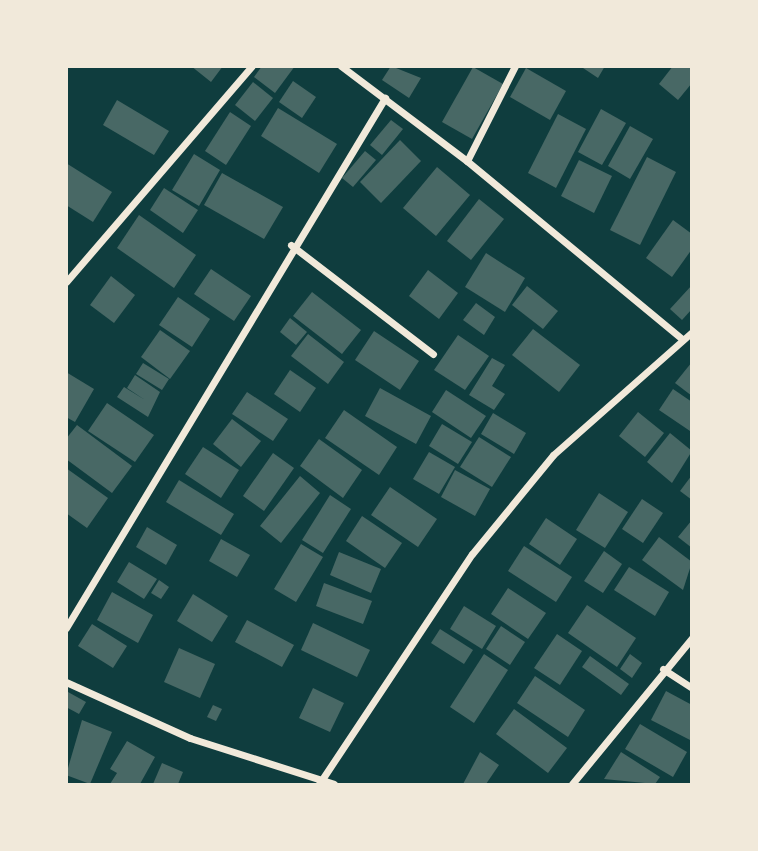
<!DOCTYPE html>
<style>
body{margin:0}
#map{position:relative;width:758px;height:851px;overflow:hidden;background:#0f3d3e;font-family:Cabin,sans-serif}
div>[style]{position:absolute}
.building>*{inset:0;background:#486865}
.minor>*{height:7px;margin:-3.5px;padding:0 3.5px;transform-origin:3.5px;border-radius:3.5px;background:#f1e9da}
span{translate:-50% -50%;white-space:nowrap;text-align:center;line-height:1.15;-webkit-text-stroke:6px #f1e9da;paint-order:stroke}
.frame{position:absolute;inset:0;border:68px solid #f1e9da;pointer-events:none}
</style>
<div id="map">
<div class="building">
<div style="clip-path:polygon(191px 66px,223px 66px,211px 82px)"></div>
<div style="clip-path:polygon(262px 66px,295px 66px,275px 93px,254px 77px)"></div>
<div style="clip-path:polygon(391px 66px,421px 78px,409px 98px,382px 80px)"></div>
<div style="clip-path:polygon(580px 66px,605px 66px,598px 78px)"></div>
<div style="clip-path:polygon(673px 66px,692px 66px,692px 83px,678px 100px,659px 84px)"></div>
<div style="clip-path:polygon(473px 67px,503px 84px,472px 139px,442px 122px)"></div>
<div style="clip-path:polygon(526px 68px,566px 91px,550px 120px,510px 97px)"></div>
<div style="clip-path:polygon(293px 81px,316px 97px,302px 118px,279px 102px)"></div>
<div style="clip-path:polygon(253px 82px,273px 98px,255px 121px,235px 105px)"></div>
<div style="clip-path:polygon(117px 100px,169px 131px,154px 155px,103px 125px)"></div>
<div style="clip-path:polygon(278px 108px,337px 144px,319px 173px,261px 136px)"></div>
<div style="clip-path:polygon(601px 109px,626px 123px,602px 165px,578px 152px)"></div>
<div style="clip-path:polygon(230px 112px,251px 126px,226px 165px,205px 151px)"></div>
<div style="clip-path:polygon(558px 114px,586px 129px,556px 188px,528px 173px)"></div>
<div style="clip-path:polygon(391px 120px,403px 129px,382px 155px,370px 145px)"></div>
<div style="clip-path:polygon(630px 126px,653px 139px,630px 179px,608px 166px)"></div>
<div style="clip-path:polygon(400px 140px,421px 161px,381px 203px,360px 182px)"></div>
<div style="clip-path:polygon(365px 151px,376px 160px,353px 187px,342px 178px)"></div>
<div style="clip-path:polygon(194px 154px,220px 170px,199px 206px,172px 190px)"></div>
<div style="clip-path:polygon(647px 157px,676px 172px,640px 245px,610px 230px)"></div>
<div style="clip-path:polygon(579px 160px,612px 176px,594px 213px,561px 196px)"></div>
<div style="clip-path:polygon(66px 163px,112px 192px,93px 222px,66px 205px)"></div>
<div style="clip-path:polygon(437px 167px,470px 195px,436px 236px,403px 208px)"></div>
<div style="clip-path:polygon(222px 173px,283px 207px,264px 239px,204px 205px)"></div>
<div style="clip-path:polygon(164px 188px,198px 210px,183px 233px,150px 210px)"></div>
<div style="clip-path:polygon(479px 199px,504px 219px,471px 260px,447px 241px)"></div>
<div style="clip-path:polygon(139px 215px,196px 255px,174px 288px,117px 248px)"></div>
<div style="clip-path:polygon(673px 220px,692px 234px,692px 249px,672px 277px,646px 258px)"></div>
<div style="clip-path:polygon(486px 253px,525px 278px,505px 312px,465px 287px)"></div>
<div style="clip-path:polygon(211px 269px,251px 296px,234px 321px,194px 294px)"></div>
<div style="clip-path:polygon(428px 270px,458px 293px,439px 319px,409px 296px)"></div>
<div style="clip-path:polygon(111px 276px,135px 295px,114px 323px,90px 305px)"></div>
<div style="clip-path:polygon(692px 285px,692px 309px,682px 320px,670px 309px)"></div>
<div style="clip-path:polygon(527px 286px,558px 311px,543px 329px,512px 305px)"></div>
<div style="clip-path:polygon(312px 292px,361px 330px,342px 354px,293px 316px)"></div>
<div style="clip-path:polygon(178px 297px,210px 319px,192px 347px,159px 325px)"></div>
<div style="clip-path:polygon(476px 303px,495px 317px,484px 335px,463px 320px)"></div>
<div style="clip-path:polygon(290px 318px,307px 332px,296px 345px,280px 332px)"></div>
<div style="clip-path:polygon(533px 329px,580px 365px,559px 392px,512px 355px)"></div>
<div style="clip-path:polygon(160px 330px,190px 351px,170px 379px,141px 357px)"></div>
<div style="clip-path:polygon(374px 331px,419px 361px,400px 390px,355px 360px)"></div>
<div style="clip-path:polygon(308px 334px,344px 362px,328px 384px,291px 356px)"></div>
<div style="clip-path:polygon(458px 335px,489px 356px,465px 390px,434px 370px)"></div>
<div style="clip-path:polygon(492px 358px,505px 365px,492px 386px,505px 394px,494px 410px,469px 395px)"></div>
<div style="clip-path:polygon(692px 362px,692px 396px,675px 383px)"></div>
<div style="clip-path:polygon(143px 363px,169px 379px,162px 390px,136px 374px)"></div>
<div style="clip-path:polygon(290px 370px,316px 388px,300px 412px,274px 394px)"></div>
<div style="clip-path:polygon(66px 372px,94px 389px,75px 422px,66px 417px)"></div>
<div style="clip-path:polygon(135px 375px,160px 392px,148px 417px,117px 397px,124px 387px,145px 400px,127px 388px)"></div>
<div style="clip-path:polygon(380px 388px,431px 416px,416px 444px,365px 416px)"></div>
<div style="clip-path:polygon(673px 389px,692px 402px,690px 431px,659px 410px)"></div>
<div style="clip-path:polygon(446px 390px,486px 416px,471px 438px,432px 412px)"></div>
<div style="clip-path:polygon(247px 392px,288px 419px,273px 441px,232px 414px)"></div>
<div style="clip-path:polygon(107px 403px,154px 435px,135px 462px,88px 431px)"></div>
<div style="clip-path:polygon(344px 410px,397px 447px,379px 475px,325px 438px)"></div>
<div style="clip-path:polygon(638px 412px,664px 433px,645px 457px,619px 436px)"></div>
<div style="clip-path:polygon(493px 413px,526px 433px,514px 454px,481px 434px)"></div>
<div style="clip-path:polygon(232px 419px,261px 441px,241px 467px,213px 444px)"></div>
<div style="clip-path:polygon(442px 424px,472px 442px,458px 464px,429px 446px)"></div>
<div style="clip-path:polygon(77px 425px,132px 466px,112px 493px,66px 459px,66px 439px)"></div>
<div style="clip-path:polygon(670px 433px,692px 451px,672px 483px,647px 462px)"></div>
<div style="clip-path:polygon(479px 437px,511px 457px,492px 487px,460px 467px)"></div>
<div style="clip-path:polygon(319px 439px,362px 470px,343px 498px,300px 466px)"></div>
<div style="clip-path:polygon(203px 447px,239px 470px,221px 498px,185px 474px)"></div>
<div style="clip-path:polygon(429px 452px,455px 467px,439px 494px,413px 479px)"></div>
<div style="clip-path:polygon(273px 453px,294px 468px,264px 511px,243px 496px)"></div>
<div style="clip-path:polygon(66px 468px,108px 498px,87px 528px,66px 513px)"></div>
<div style="clip-path:polygon(455px 470px,490px 489px,475px 516px,441px 497px)"></div>
<div style="clip-path:polygon(692px 475px,692px 500px,680px 491px)"></div>
<div style="clip-path:polygon(300px 476px,320px 493px,281px 543px,260px 526px)"></div>
<div style="clip-path:polygon(179px 480px,234px 514px,221px 535px,166px 502px)"></div>
<div style="clip-path:polygon(390px 487px,437px 519px,418px 547px,371px 515px)"></div>
<div style="clip-path:polygon(599px 493px,628px 512px,605px 548px,576px 530px)"></div>
<div style="clip-path:polygon(330px 495px,351px 509px,323px 553px,302px 540px)"></div>
<div style="clip-path:polygon(642px 499px,663px 513px,643px 543px,622px 529px)"></div>
<div style="clip-path:polygon(362px 516px,402px 543px,385px 568px,346px 541px)"></div>
<div style="clip-path:polygon(546px 518px,577px 539px,560px 565px,529px 544px)"></div>
<div style="clip-path:polygon(692px 520px,692px 548px,678px 537px)"></div>
<div style="clip-path:polygon(147px 527px,177px 545px,166px 565px,136px 547px)"></div>
<div style="clip-path:polygon(659px 537px,692px 562px,683px 590px,642px 560px)"></div>
<div style="clip-path:polygon(221px 539px,250px 555px,237px 577px,209px 561px)"></div>
<div style="clip-path:polygon(301px 544px,323px 557px,296px 602px,274px 589px)"></div>
<div style="clip-path:polygon(524px 546px,572px 577px,556px 602px,508px 571px)"></div>
<div style="clip-path:polygon(604px 551px,622px 564px,603px 593px,584px 581px)"></div>
<div style="clip-path:polygon(339px 552px,381px 569px,371px 593px,330px 575px)"></div>
<div style="clip-path:polygon(129px 562px,157px 579px,144px 599px,117px 582px)"></div>
<div style="clip-path:polygon(629px 567px,669px 592px,655px 616px,614px 590px)"></div>
<div style="clip-path:polygon(159px 580px,169px 587px,161px 599px,151px 593px)"></div>
<div style="clip-path:polygon(324px 583px,372px 601px,363px 624px,316px 606px)"></div>
<div style="clip-path:polygon(508px 588px,546px 613px,528px 639px,491px 614px)"></div>
<div style="clip-path:polygon(112px 592px,153px 615px,138px 643px,97px 620px)"></div>
<div style="clip-path:polygon(193px 594px,228px 616px,212px 642px,177px 621px)"></div>
<div style="clip-path:polygon(587px 605px,636px 638px,617px 667px,568px 633px)"></div>
<div style="clip-path:polygon(464px 606px,496px 626px,482px 649px,450px 629px)"></div>
<div style="clip-path:polygon(247px 620px,294px 645px,282px 667px,235px 642px)"></div>
<div style="clip-path:polygon(313px 623px,370px 650px,357px 677px,301px 650px)"></div>
<div style="clip-path:polygon(92px 624px,127px 646px,113px 668px,78px 646px)"></div>
<div style="clip-path:polygon(501px 626px,525px 642px,510px 665px,486px 649px)"></div>
<div style="clip-path:polygon(440px 629px,473px 650px,464px 664px,431px 643px)"></div>
<div style="clip-path:polygon(557px 634px,582px 651px,560px 685px,534px 668px)"></div>
<div style="clip-path:polygon(179px 648px,215px 664px,200px 698px,164px 682px)"></div>
<div style="clip-path:polygon(484px 654px,508px 670px,474px 723px,450px 707px)"></div>
<div style="clip-path:polygon(630px 654px,642px 663px,632px 678px,620px 669px)"></div>
<div style="clip-path:polygon(590px 656px,629px 684px,621px 695px,582px 667px)"></div>
<div style="clip-path:polygon(535px 676px,585px 710px,568px 737px,517px 703px)"></div>
<div style="clip-path:polygon(313px 688px,344px 703px,330px 732px,299px 718px)"></div>
<div style="clip-path:polygon(666px 691px,692px 705px,692px 741px,651px 720px)"></div>
<div style="clip-path:polygon(68px 692px,86px 702px,79px 714px,66px 707px)"></div>
<div style="clip-path:polygon(213px 705px,222px 709px,216px 721px,207px 717px)"></div>
<div style="clip-path:polygon(514px 709px,567px 748px,548px 773px,496px 734px)"></div>
<div style="clip-path:polygon(82px 720px,112px 732px,90px 784px,66px 775px)"></div>
<div style="clip-path:polygon(640px 724px,687px 752px,673px 777px,625px 749px)"></div>
<div style="clip-path:polygon(127px 741px,155px 757px,140px 784px,110px 784px,117px 773px,110px 769px)"></div>
<div style="clip-path:polygon(480px 752px,499px 765px,486px 784px,463px 784px)"></div>
<div style="clip-path:polygon(621px 752px,660px 777px,655px 784px,604px 779px)"></div>
<div style="clip-path:polygon(162px 763px,183px 772px,178px 784px,153px 784px)"></div>
</div>
<div class="minor">
<div style="left:341px;top:66px;width:158px;rotate:37deg"></div>
<div style="left:467px;top:161px;width:279px;rotate:39.6deg"></div>
<div style="left:467px;top:161px;width:106px;rotate:-63.2deg"></div>
<div style="left:291px;top:245px;width:179px;rotate:37.5deg"></div>
<div style="left:66px;top:282px;width:285px;rotate:-49.3deg"></div>
<div style="left:66px;top:628px;width:619px;rotate:-58.96deg"></div>
<div style="left:663px;top:669px;width:35px;rotate:33deg"></div>
<div style="left:66px;top:682px;width:136px;rotate:24.3deg"></div>
<div style="left:190px;top:738px;width:151px;rotate:17.7deg"></div>
<div style="left:319px;top:784px;width:276px;rotate:-56.4deg"></div>
<div style="left:472px;top:554px;width:128px;rotate:-50.7deg"></div>
<div style="left:553px;top:455px;width:186px;rotate:-41.5deg"></div>
<div style="left:572px;top:784px;width:189px;rotate:-50.6deg"></div>
</div>
<div class="frame"></div>
</div>
